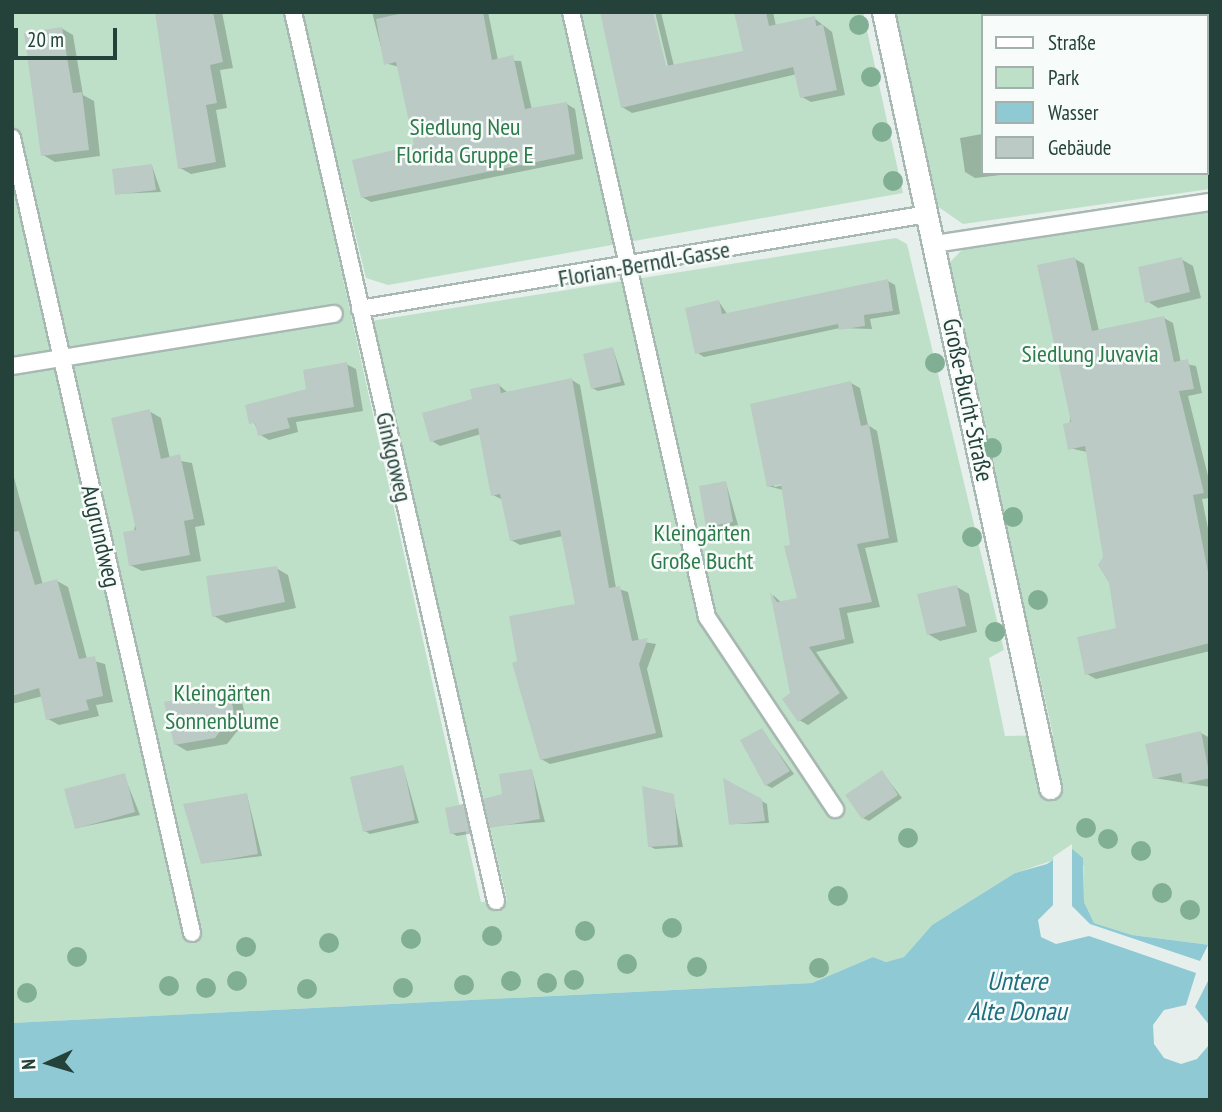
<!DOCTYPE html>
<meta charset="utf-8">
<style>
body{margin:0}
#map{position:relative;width:1222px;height:1112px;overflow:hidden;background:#e6efeb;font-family:"PT Sans Narrow",sans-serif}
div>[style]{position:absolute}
.green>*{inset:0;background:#bfe0c8}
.water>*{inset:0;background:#8ec9d4}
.pier>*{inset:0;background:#e6efeb}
.shadow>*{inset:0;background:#0003}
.building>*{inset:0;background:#bbcac4}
.roads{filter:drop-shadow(2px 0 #a8b8b2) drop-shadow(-2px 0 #a8b8b2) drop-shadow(0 2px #a8b8b2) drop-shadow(0 -2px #a8b8b2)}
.lane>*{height:16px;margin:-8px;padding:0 8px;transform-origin:8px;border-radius:8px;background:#fff}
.street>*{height:21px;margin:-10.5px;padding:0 10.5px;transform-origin:10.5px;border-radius:10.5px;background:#fff}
.trees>*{width:20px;height:20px;margin:-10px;border-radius:50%;background:#80af93}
span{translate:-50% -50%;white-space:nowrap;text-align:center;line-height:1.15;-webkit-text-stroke:5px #f7fbf9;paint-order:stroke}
.park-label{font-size:24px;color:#2d7a4b}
.street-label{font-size:24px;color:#24423a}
.water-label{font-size:26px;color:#1c6f80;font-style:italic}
.frame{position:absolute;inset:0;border:14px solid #24423a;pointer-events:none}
.legend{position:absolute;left:981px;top:14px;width:228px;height:161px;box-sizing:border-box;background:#f7fbf9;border:2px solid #a3b1ad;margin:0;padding:9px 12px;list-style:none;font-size:21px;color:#24423a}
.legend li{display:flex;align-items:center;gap:14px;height:35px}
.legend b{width:35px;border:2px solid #a3b1ad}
.north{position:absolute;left:14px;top:1028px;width:70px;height:70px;-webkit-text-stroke:5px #f7fbf9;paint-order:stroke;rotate:266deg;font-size:19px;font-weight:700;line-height:28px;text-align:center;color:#24423a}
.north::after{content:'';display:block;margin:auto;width:24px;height:32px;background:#24423a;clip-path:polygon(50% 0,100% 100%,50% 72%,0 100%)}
.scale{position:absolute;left:14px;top:28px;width:103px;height:32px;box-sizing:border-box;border:4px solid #24423a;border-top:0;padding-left:9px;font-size:21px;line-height:24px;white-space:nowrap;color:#24423a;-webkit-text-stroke:5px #f7fbf9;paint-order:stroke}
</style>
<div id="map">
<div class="green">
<div style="clip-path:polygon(12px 12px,284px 12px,481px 902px,507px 900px,371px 321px,896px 238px,907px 244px,1004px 650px,989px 658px,1005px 736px,1053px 735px,947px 265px,962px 250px,1210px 212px,1210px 945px,1132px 935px,1094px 923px,1084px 902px,1084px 866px,1057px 859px,1015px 873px,932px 925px,904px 957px,886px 962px,873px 957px,812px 983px,12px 1023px)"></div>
<div style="clip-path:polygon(301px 12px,863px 12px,903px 193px,388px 285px,366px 278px)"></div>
<div style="clip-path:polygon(evenodd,895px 12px,1210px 12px,1210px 189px,963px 224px,937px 206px,895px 12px,982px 16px,1206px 16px,1206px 173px,982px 173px,982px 16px)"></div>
</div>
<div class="water">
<div style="clip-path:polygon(1071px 848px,1083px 858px,1084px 902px,1094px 923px,1132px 935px,1210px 945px,1210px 1100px,12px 1100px,12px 1023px,812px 983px,873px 957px,886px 962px,904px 957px,932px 925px,1015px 873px,1047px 864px)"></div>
</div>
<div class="pier">
<div style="clip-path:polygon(1072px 844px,1072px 906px,1090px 924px,1200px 961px,1210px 941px,1210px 977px,1195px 1007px,1210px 1026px,1209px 1045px,1197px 1059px,1181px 1064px,1164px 1058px,1154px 1044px,1153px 1025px,1164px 1010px,1186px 1005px,1196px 973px,1089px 936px,1056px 944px,1041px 937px,1038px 920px,1053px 905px,1053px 857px)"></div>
</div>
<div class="shadow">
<div style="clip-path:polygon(156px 12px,222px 12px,233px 68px,220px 70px,227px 108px,216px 110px,226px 167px,191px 174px,180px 168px)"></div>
<div style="clip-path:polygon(372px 12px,488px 12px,498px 60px,521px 61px,532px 110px,567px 104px,575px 109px,583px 159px,371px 202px,362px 197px,416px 147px,399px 67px,385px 63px)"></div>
<div style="clip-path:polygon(655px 12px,661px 12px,674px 66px,745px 52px,736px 12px,773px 12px,776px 26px,814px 18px,832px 32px,845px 95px,811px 102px,802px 97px,797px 74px,632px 113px,622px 107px,670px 74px)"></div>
<div style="clip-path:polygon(1007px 12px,1097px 12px,1098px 16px,1007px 16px)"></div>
<div style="clip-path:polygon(61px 28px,73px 35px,83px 95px,94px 101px,100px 156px,55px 162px,43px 155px)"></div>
<div style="clip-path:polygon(1206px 117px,1210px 141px,1206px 143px)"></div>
<div style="clip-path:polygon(982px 134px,982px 173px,1018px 173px,975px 178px,965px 172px,960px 138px)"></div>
<div style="clip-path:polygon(152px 166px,161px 192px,116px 194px)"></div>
<div style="clip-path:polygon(1075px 259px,1084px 264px,1099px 331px,1164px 318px,1173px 323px,1181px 363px,1196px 366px,1202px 393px,1188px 396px,1210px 484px,1210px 498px,1202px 499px,1210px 538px,1210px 651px,1096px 679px,1087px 674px,1118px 630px,1087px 452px,1069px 448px)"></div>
<div style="clip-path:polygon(1181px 259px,1193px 266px,1201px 298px,1158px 308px,1147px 301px)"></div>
<div style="clip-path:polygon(888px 281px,895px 285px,900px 314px,870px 319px,872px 329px,840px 328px,704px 357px,696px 352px,719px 302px,728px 315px)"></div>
<div style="clip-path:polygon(613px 349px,625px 385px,598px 391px,592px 388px)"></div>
<div style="clip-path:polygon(346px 364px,356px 369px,363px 411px,296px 422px,298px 432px,269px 440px,259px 434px,247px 406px,308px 390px)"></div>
<div style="clip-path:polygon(572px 380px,580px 385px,616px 588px,628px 592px,639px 641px,656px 644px,647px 669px,663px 737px,550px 764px,541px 759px,577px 606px,563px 536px,520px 545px,511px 540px,503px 500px,493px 495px,481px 434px,440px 446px,432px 441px,499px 385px,508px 393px)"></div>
<div style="clip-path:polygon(evenodd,851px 383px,860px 388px,868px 425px,877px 431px,898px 542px,865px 548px,880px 607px,847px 613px,854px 643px,816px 652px,848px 698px,808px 725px,799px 720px,792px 694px,773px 595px,782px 603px,799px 599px,783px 490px,768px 486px,851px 383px,789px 481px,790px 484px,774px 487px,774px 484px,789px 481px)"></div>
<div style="clip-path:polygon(149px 411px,161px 418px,170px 459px,192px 463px,205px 525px,195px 527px,201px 561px,142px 571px,130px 565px)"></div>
<div style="clip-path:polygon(12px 470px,43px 585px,57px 581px,68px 587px,87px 659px,105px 664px,113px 702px,96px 705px,99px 716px,59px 725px,48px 719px,43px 696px,12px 704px)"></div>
<div style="clip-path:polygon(726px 483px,738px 525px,713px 529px,708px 526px)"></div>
<div style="clip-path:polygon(276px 568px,288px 575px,296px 608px,226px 623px,214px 616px)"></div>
<div style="clip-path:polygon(957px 587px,969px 594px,977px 632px,940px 641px,928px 634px)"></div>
<div style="clip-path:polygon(229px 690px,241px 697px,246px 720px,227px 744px,187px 751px,175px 744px)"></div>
<div style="clip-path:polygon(762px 730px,794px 774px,772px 788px,766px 785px)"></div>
<div style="clip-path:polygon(1201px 733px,1210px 738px,1210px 787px,1154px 778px)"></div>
<div style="clip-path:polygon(403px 767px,419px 823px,370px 834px,365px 831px)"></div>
<div style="clip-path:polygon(532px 771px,545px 822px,492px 826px,504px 795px)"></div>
<div style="clip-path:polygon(882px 772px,902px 798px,869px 821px,863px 818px)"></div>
<div style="clip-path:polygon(124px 775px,140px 815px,77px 828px)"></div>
<div style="clip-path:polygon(725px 781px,767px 804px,769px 823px,730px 824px)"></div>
<div style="clip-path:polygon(247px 795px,262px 856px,203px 863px,185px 806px)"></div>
<div style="clip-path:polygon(673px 796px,683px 847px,655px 849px,649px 846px)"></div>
<div style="clip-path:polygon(463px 806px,474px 833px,457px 836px,452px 833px)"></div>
</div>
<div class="building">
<div style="clip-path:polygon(155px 12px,213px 12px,223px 62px,210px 65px,217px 103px,206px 105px,216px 162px,178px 169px)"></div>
<div style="clip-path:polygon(408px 12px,483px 12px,492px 60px,513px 55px,525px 109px,567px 102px,575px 154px,361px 198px,352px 160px,414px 145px,396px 62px,384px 65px,376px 19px)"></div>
<div style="clip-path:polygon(600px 12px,653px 12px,666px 66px,743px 51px,734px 12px,766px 12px,769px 26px,815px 16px,816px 26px,823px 24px,837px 90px,800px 98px,793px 67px,621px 108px)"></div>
<div style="clip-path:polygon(62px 27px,73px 93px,82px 92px,89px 150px,41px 156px,24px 33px)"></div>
<div style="clip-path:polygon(152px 164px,156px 190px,115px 195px,112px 169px)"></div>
<div style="clip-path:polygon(1075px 257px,1092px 331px,1164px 316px,1174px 362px,1188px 359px,1194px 389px,1179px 391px,1204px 493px,1193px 495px,1210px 582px,1210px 643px,1085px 675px,1077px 637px,1116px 628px,1109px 583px,1098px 565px,1103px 557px,1085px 446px,1068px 450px,1063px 424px,1071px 422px,1037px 265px)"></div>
<div style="clip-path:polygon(1182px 257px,1190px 292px,1145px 303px,1138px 267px)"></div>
<div style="clip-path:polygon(888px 279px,893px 311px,864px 315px,865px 326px,839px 330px,838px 324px,695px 354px,685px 308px,719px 300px,722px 314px)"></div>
<div style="clip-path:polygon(613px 347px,621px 382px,591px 389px,583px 354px)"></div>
<div style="clip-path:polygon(347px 362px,354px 407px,287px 418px,290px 428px,258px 436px,255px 423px,249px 424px,245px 405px,306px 389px,303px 370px)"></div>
<div style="clip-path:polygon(572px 378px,609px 588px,620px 586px,632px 641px,648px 638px,639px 664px,656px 733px,540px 760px,512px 663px,517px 661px,509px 616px,575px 604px,560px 530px,510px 541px,500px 494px,491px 496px,478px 428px,430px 442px,422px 413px,472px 399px,470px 389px,499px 383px,501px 393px)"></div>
<div style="clip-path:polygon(851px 381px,861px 426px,869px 424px,889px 538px,857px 544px,872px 602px,839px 608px,845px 639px,809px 647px,840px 693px,798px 722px,782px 699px,790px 693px,770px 592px,777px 602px,797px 598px,784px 546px,790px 545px,781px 484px,767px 487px,750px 404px)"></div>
<div style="clip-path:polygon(150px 409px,161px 459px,180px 454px,194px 519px,184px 521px,190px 555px,129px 566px,123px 532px,136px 530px,111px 418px)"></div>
<div style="clip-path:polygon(726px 481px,733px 522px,706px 527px,699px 486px)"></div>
<div style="clip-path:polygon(19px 531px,35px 585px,57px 579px,79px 659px,95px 656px,103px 696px,86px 700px,89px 710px,46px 720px,39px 688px,12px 696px,12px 532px)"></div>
<div style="clip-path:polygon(277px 566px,285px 602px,212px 617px,206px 576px)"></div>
<div style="clip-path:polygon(957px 585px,966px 626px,927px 635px,917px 594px)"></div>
<div style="clip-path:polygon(229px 688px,234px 713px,215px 738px,174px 745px,164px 702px)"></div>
<div style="clip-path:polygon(762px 728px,790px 771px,765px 786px,740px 740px)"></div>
<div style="clip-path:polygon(1201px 731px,1210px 778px,1183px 784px,1181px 773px,1153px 779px,1145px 744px)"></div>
<div style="clip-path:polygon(403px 765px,415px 820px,363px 832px,350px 777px)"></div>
<div style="clip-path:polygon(532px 769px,540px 819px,490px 828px,483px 799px,502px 794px,499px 774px)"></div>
<div style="clip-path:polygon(882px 770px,898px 795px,862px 819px,845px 795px)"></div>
<div style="clip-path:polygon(125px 773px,135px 812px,75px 829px,64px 789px)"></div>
<div style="clip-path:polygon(723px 778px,762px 799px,765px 821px,729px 825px)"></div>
<div style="clip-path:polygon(642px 786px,674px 794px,678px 845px,648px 847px)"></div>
<div style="clip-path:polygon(247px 793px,258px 854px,201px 864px,183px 804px)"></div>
<div style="clip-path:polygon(463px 804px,469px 831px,450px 834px,445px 808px)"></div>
</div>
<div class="roads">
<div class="lane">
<div style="left:293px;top:12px;width:912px;rotate:77.14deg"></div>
<div style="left:571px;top:12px;width:620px;rotate:77.33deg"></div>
<div style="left:707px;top:617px;width:231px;rotate:56.3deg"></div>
<div style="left:12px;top:138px;width:815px;rotate:77.24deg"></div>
<div style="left:935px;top:244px;width:278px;rotate:-8.7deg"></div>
<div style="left:360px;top:309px;width:576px;rotate:-9.5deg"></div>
<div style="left:12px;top:366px;width:326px;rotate:-9.2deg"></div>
</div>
<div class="street">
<div style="left:883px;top:12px;width:794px;rotate:77.85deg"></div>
</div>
</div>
<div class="trees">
<div style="left:859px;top:25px"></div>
<div style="left:871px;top:77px"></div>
<div style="left:882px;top:132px"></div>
<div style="left:893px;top:181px"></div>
<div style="left:935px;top:363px"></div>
<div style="left:992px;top:448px"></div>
<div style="left:1013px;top:517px"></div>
<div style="left:972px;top:537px"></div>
<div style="left:1038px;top:600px"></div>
<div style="left:995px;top:632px"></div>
<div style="left:1086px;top:828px"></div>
<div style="left:908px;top:838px"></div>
<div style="left:1108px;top:839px"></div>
<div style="left:1141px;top:851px"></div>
<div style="left:1162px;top:893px"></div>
<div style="left:838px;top:896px"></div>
<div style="left:1190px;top:910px"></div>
<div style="left:672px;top:928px"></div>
<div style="left:585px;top:931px"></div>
<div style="left:492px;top:936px"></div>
<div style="left:411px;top:939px"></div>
<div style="left:329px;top:943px"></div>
<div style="left:246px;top:947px"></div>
<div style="left:77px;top:957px"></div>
<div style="left:627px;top:964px"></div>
<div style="left:697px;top:967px"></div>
<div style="left:819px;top:968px"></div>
<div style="left:574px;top:980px"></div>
<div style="left:237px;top:981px"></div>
<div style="left:511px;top:981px"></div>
<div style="left:547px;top:983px"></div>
<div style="left:464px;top:985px"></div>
<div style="left:169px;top:986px"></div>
<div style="left:206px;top:988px"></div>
<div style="left:403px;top:988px"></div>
<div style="left:307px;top:989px"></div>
<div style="left:27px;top:993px"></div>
</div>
<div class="park-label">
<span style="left:465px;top:141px">Siedlung Neu<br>Florida Gruppe E</span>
<span style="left:1090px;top:354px">Siedlung Juvavia</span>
<span style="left:702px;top:547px">Kleingärten<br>Große Bucht</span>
<span style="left:222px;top:707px">Kleingärten<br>Sonnenblume</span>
</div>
<div class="street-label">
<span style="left:644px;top:264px;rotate:-10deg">Florian-Berndl-Gasse</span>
<span style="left:968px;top:400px;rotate:78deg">Große-Bucht-Straße</span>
<span style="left:394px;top:457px;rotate:77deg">Ginkgoweg</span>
<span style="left:101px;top:536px;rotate:77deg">Augrundweg</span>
</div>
<div class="water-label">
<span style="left:1017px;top:996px">Untere<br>Alte Donau</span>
</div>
<div class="frame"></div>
<ul class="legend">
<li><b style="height:9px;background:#fff"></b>Straße</li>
<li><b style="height:19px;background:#bfe0c8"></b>Park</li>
<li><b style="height:19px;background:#8ec9d4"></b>Wasser</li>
<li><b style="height:19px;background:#bbcac4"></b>Gebäude</li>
</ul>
<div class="north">N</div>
<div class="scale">20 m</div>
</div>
